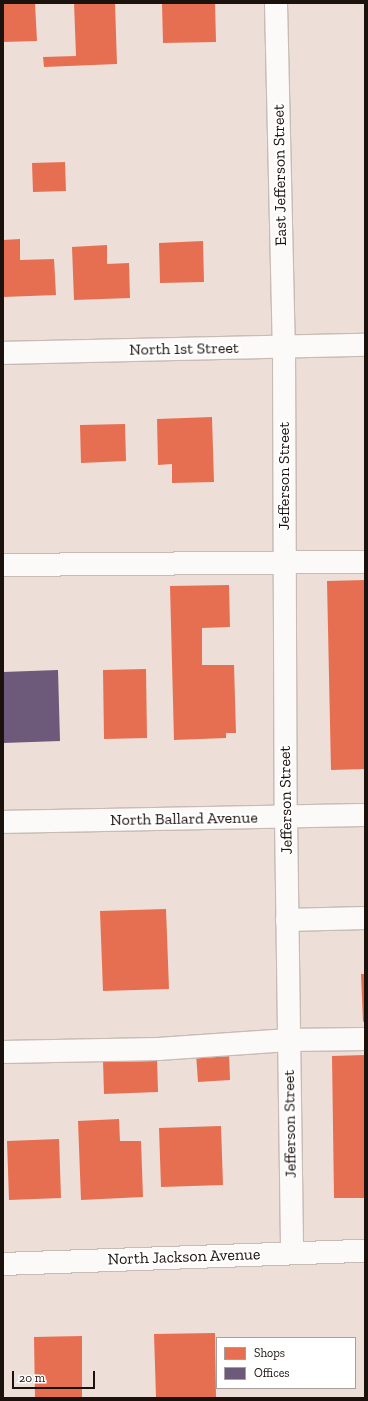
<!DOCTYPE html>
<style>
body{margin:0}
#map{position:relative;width:368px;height:1401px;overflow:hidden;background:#edded7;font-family:"Zilla Slab",serif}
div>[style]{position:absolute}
.shops>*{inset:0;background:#e76f51}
.offices>*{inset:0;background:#6d597a}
.roads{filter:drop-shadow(1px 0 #c7bbb5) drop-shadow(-1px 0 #c7bbb5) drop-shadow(0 1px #c7bbb5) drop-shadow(0 -1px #c7bbb5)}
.minor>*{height:22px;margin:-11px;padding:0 11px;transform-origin:11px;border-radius:11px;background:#fcfaf9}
.major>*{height:22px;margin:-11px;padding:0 11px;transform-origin:11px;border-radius:11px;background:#fcfaf9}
span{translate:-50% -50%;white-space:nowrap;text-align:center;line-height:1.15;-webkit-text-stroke:4px #fff;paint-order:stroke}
.street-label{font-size:16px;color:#1b110d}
.frame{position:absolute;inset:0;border:4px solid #1b110d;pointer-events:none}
.legend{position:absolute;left:216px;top:1337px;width:140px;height:52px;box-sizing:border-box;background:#fff;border:1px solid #a4a09e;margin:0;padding:5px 7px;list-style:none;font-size:12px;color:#1b110d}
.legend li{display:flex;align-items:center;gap:8px;height:20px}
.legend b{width:20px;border:1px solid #a4a09e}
.scale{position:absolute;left:12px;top:1371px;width:83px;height:18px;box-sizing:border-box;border:2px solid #1b110d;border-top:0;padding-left:5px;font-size:12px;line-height:14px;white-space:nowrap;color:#1b110d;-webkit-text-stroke:3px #fff;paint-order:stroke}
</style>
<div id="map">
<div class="shops">
<div style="clip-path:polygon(3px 3px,35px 3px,37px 41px,3px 42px)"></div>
<div style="clip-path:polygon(74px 3px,115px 3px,117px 64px,44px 67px,43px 57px,76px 56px)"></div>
<div style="clip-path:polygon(162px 3px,215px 3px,216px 42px,163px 43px)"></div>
<div style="clip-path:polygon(65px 162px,66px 191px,33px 192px,32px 163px)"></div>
<div style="clip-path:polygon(20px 239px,20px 260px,54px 259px,56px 295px,3px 297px,3px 240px)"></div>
<div style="clip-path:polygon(203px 241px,204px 282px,160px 283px,159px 243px)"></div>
<div style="clip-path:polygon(107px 245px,107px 264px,129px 263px,130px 298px,74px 300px,72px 247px)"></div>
<div style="clip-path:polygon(212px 417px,214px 482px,172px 483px,172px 464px,158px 465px,157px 419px)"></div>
<div style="clip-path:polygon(125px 424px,126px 461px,81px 463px,80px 425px)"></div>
<div style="clip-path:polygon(365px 580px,365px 769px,331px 770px,327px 581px)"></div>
<div style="clip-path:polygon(229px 585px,230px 627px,202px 628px,202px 665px,234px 665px,236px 733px,226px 733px,226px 738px,174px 740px,170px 586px)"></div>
<div style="clip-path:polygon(146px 669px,147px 738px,104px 739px,103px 670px)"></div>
<div style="clip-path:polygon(166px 909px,169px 989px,103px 991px,100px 911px)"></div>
<div style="clip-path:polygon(361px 974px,365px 974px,365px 1021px,363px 1022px)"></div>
<div style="clip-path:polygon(229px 1052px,230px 1080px,198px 1082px,196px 1053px)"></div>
<div style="clip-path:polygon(365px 1055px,365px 1198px,334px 1198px,332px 1056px)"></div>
<div style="clip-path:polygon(157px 1058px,158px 1092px,104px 1094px,103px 1060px)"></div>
<div style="clip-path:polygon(119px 1119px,120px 1141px,141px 1141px,143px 1197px,81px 1200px,78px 1121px)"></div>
<div style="clip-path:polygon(221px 1126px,223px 1185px,161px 1187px,159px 1128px)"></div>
<div style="clip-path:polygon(59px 1139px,61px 1198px,9px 1200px,7px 1141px)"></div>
<div style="clip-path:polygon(215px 1333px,216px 1398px,156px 1398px,154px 1334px)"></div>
<div style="clip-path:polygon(82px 1336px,82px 1398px,35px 1398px,34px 1337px)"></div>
</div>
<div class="offices">
<div style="clip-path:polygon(58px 670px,60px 741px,3px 743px,3px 672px)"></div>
</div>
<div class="roads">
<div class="minor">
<div style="left:276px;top:3px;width:343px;rotate:88.7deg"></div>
<div style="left:284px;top:346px;width:470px;rotate:89.8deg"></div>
<div style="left:286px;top:816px;width:437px;rotate:89.2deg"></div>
<div style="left:3px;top:353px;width:362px;rotate:-1.3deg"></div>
<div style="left:3px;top:565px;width:362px;rotate:-0.5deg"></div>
<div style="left:287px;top:920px;width:78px;rotate:-1.5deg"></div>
<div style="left:3px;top:1052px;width:155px;rotate:-1.1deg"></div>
<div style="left:158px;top:1049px;width:131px;rotate:-3.9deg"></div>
<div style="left:289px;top:1040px;width:76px;rotate:-0.8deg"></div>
<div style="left:3px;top:1264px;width:362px;rotate:-2.1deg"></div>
</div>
<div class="major">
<div style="left:3px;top:822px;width:362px;rotate:-1.1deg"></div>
</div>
</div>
<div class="street-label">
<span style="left:280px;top:175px;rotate:-91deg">East Jefferson Street</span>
<span style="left:184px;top:349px;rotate:-1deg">North 1st Street</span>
<span style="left:284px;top:476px;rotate:-90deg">Jefferson Street</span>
<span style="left:286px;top:800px;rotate:-91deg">Jefferson Street</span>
<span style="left:184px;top:819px;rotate:-1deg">North Ballard Avenue</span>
<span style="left:290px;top:1124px;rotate:-91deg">Jefferson Street</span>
<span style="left:184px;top:1257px;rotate:-2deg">North Jackson Avenue</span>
</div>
<div class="frame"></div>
<ul class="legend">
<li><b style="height:11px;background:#e76f51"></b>Shops</li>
<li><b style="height:11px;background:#6d597a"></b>Offices</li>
</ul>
<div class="scale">20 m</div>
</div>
